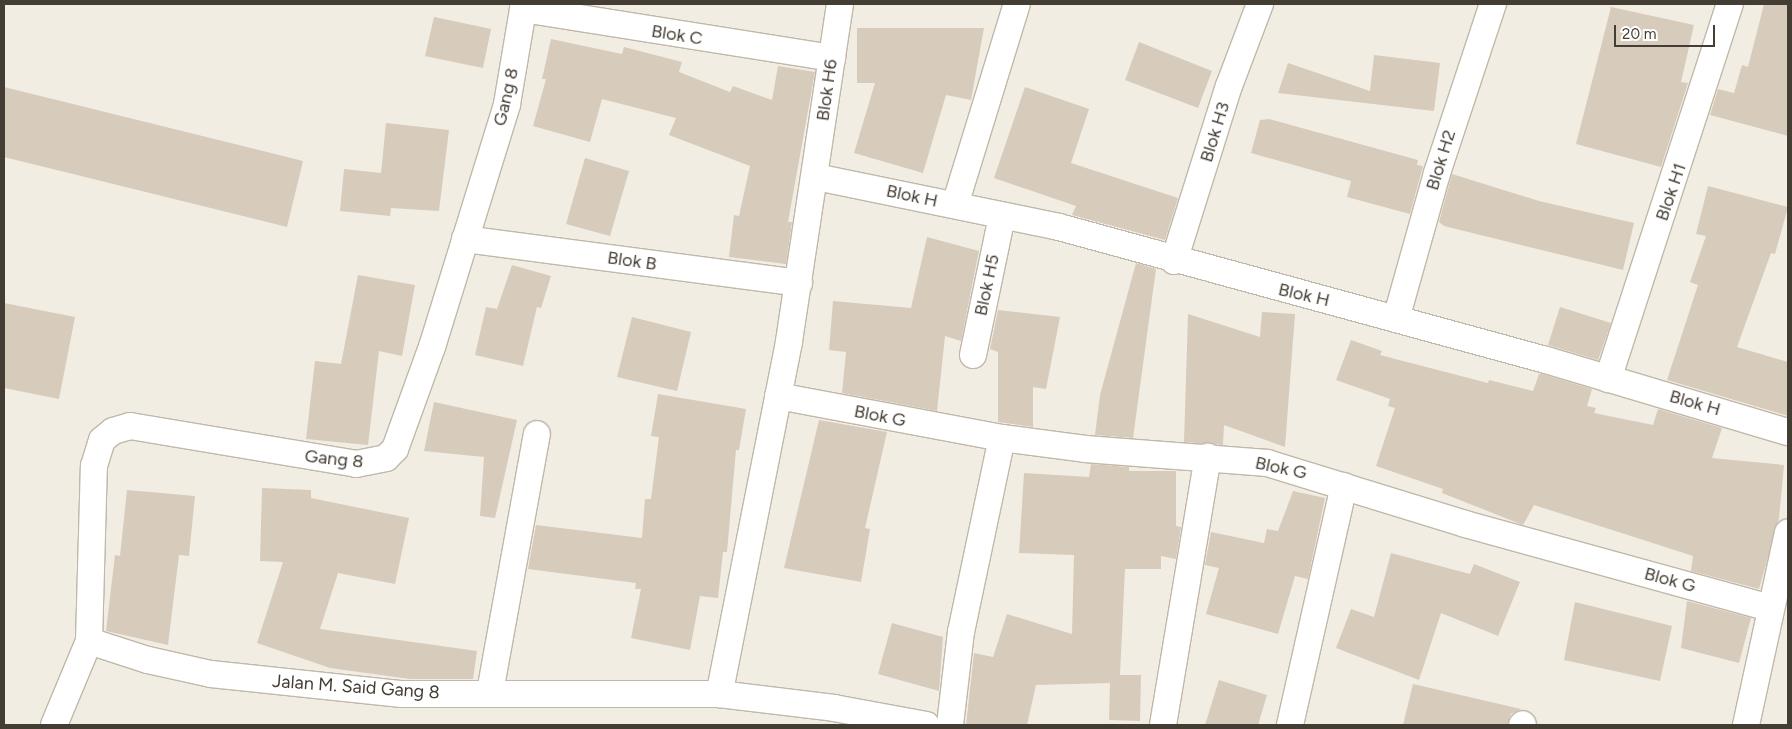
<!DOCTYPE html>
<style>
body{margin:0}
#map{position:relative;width:1792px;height:729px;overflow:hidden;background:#f2ede3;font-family:Figtree,sans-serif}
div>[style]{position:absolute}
.building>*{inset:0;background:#d7cbbb}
.roads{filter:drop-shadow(1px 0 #c0b8a8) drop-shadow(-1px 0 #c0b8a8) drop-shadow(0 1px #c0b8a8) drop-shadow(0 -1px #c0b8a8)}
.minor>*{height:26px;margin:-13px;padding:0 13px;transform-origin:13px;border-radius:13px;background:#fff}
span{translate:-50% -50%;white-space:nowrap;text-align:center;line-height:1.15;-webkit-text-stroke:4px #fff;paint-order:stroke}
.street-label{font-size:18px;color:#443d33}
.frame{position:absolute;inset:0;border:5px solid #443d33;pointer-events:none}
.scale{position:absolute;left:1614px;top:25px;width:101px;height:22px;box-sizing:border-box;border:2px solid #443d33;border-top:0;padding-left:6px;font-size:15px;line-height:18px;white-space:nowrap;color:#443d33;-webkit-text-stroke:4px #fff;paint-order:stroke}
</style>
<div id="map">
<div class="building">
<div style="clip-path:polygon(1764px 4px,1788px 4px,1788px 136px,1710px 115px,1718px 89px,1734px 93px,1742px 65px,1748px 67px)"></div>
<div style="clip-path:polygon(1611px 7px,1694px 25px,1681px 82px,1688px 83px,1661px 167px,1576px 144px)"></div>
<div style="clip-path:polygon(434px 17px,491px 29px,483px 68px,425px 56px)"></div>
<div style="clip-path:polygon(857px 28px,984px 28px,971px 100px,946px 95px,923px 173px,854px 153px,875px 83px,857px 83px)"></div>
<div style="clip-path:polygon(551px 39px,622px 54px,624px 47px,682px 62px,679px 72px,730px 92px,733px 86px,772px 100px,778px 66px,815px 72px,788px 222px,792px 222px,786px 264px,729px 257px,734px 215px,739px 216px,750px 166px,669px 135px,676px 118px,602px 99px,590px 142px,533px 126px,546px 79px,542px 79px)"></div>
<div style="clip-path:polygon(1139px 42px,1212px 71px,1198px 108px,1125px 80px)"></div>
<div style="clip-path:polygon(1374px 55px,1440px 63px,1434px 111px,1278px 93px,1288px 63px,1370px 91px)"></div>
<div style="clip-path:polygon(4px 87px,303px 161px,287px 227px,4px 157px)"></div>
<div style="clip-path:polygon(1025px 87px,1089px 109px,1071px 163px,1178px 198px,1165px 240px,1072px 215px,1076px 206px,994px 178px)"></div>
<div style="clip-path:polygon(1269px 119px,1418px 160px,1417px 165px,1423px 166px,1410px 214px,1347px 197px,1351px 181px,1251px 153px,1260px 120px)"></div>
<div style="clip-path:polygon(386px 123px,449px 130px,439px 211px,391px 208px,390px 216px,340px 211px,344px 169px,381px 173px)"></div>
<div style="clip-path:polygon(585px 158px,629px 171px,610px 236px,566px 224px)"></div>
<div style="clip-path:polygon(1452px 174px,1539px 201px,1634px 223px,1623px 270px,1444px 226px,1439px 222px)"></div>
<div style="clip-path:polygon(1708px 186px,1788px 207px,1775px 254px,1771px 253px,1737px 347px,1788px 362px,1788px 416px,1667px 380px,1698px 285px,1690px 282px,1706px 236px,1696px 234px)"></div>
<div style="clip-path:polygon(927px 237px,979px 251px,961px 341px,945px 336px,937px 411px,842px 393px,846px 352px,829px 350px,833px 301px,911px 308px)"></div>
<div style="clip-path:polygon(1136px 263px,1156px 269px,1133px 438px,1095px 435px,1100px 395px)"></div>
<div style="clip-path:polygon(512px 265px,551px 276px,541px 308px,537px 307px,523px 366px,475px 355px,486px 307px,497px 309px)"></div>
<div style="clip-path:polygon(358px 275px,415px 285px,402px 356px,379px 351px,368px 445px,306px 439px,315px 361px,341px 364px)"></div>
<div style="clip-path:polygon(4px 303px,75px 317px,59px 399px,4px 388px)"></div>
<div style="clip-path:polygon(1560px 307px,1611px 323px,1598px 360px,1548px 345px)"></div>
<div style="clip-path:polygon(998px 310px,1060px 317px,1046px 389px,1033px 387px,1033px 427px,998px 422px,998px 352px,990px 349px)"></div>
<div style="clip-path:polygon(1262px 312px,1295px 314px,1285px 447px,1224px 425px,1223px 445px,1184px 442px,1188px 314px,1260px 337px)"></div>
<div style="clip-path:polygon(632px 317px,691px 332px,677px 391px,617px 377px)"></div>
<div style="clip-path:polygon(1351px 340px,1382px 351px,1380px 355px,1488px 383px,1489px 380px,1533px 391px,1539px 374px,1542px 374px,1592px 389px,1587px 406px,1596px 408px,1594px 413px,1653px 425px,1658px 409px,1722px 428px,1712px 458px,1784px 465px,1779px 518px,1759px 589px,1691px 571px,1693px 556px,1634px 537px,1534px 505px,1523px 525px,1442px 493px,1443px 489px,1376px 466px,1395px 408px,1388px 406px,1390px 399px,1336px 380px)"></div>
<div style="clip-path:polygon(658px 394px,746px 409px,739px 450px,736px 450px,727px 552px,723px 552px,718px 598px,700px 596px,690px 650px,631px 638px,641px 589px,635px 589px,636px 583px,528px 569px,536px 525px,642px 538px,645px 499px,651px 499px,659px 437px,651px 436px)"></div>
<div style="clip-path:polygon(434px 402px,517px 420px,495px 518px,480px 516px,484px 457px,424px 451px)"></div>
<div style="clip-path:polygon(819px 420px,887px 432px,865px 528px,870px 529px,861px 582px,784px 568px)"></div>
<div style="clip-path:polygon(1091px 464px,1129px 467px,1129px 471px,1176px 471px,1176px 526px,1181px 527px,1176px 559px,1161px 556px,1161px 569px,1125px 569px,1120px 675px,1141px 675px,1140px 721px,1109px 720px,1110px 683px,1036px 685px,1027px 725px,966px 725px,974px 653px,993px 657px,1007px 614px,1072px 634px,1074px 555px,1019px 553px,1024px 473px,1089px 477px)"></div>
<div style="clip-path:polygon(262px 488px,311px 490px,311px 498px,409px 518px,395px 584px,338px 573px,320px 629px,477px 651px,473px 679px,410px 679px,330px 668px,257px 643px,283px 562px,260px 561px)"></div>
<div style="clip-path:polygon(127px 490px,195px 496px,189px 556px,179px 555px,168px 645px,106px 631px,115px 555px,120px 556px)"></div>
<div style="clip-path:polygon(1293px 491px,1325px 498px,1308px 579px,1295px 576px,1278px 634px,1206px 614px,1219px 568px,1205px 565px,1211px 532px,1264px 543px,1267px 529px,1278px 531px)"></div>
<div style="clip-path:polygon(1391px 553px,1470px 574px,1474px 564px,1520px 582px,1498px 636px,1441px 613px,1419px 680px,1336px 648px,1351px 609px,1374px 617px)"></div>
<div style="clip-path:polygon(1687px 601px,1751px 618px,1739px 663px,1681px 648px)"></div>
<div style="clip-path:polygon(1575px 602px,1672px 626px,1660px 681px,1564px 660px)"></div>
<div style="clip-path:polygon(892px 623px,943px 637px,939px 691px,878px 674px)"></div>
<div style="clip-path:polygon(1219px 680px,1267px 695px,1258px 725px,1205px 725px)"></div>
<div style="clip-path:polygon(1413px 684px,1521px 709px,1511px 714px,1507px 725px,1403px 725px)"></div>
</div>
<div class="roads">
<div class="minor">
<div style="left:840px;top:4px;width:342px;rotate:98.6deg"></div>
<div style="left:789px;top:342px;width:359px;rotate:101.2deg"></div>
<div style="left:719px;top:694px;width:116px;rotate:6.9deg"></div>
<div style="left:834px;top:708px;width:94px;rotate:10.5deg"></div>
<div style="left:523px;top:9px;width:313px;rotate:9deg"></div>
<div style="left:816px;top:177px;width:248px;rotate:11.6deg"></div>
<div style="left:1059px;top:227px;width:505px;rotate:15.28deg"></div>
<div style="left:1546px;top:360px;width:252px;rotate:16.6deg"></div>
<div style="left:955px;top:205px;width:210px;rotate:-72.9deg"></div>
<div style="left:465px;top:239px;width:337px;rotate:7.5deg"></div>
<div style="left:1174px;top:261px;width:183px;rotate:-72.6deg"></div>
<div style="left:1229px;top:86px;width:88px;rotate:-69.3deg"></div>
<div style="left:1396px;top:319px;width:152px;rotate:-74.3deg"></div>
<div style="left:1437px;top:173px;width:178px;rotate:-71.7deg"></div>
<div style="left:973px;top:355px;width:142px;rotate:-78.2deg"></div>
<div style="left:1608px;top:379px;width:394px;rotate:-72deg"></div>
<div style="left:778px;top:396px;width:228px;rotate:10.6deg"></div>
<div style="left:1002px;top:438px;width:84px;rotate:7.5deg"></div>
<div style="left:1085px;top:449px;width:183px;rotate:4.4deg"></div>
<div style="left:1267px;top:463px;width:207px;rotate:17.1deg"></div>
<div style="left:1465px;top:524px;width:316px;rotate:15.4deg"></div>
<div style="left:89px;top:641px;width:175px;rotate:-88.4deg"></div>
<div style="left:94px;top:466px;width:27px;rotate:-73deg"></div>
<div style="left:102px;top:440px;width:14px;rotate:-39deg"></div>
<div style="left:113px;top:431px;width:18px;rotate:-16deg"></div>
<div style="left:130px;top:426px;width:229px;rotate:9.5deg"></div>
<div style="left:356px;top:464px;width:31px;rotate:-11deg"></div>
<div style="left:386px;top:458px;width:13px;rotate:-45deg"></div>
<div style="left:395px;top:449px;width:109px;rotate:-70.1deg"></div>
<div style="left:432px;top:347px;width:254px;rotate:-72.8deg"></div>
<div style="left:507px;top:104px;width:101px;rotate:-80.4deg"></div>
<div style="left:490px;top:692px;width:262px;rotate:-79.7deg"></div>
<div style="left:54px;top:725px;width:91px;rotate:-67.4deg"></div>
<div style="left:89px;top:641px;width:62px;rotate:17.9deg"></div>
<div style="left:148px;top:660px;width:65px;rotate:12.5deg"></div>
<div style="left:211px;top:674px;width:192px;rotate:6deg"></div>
<div style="left:402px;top:694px;width:317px"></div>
<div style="left:950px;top:725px;width:94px;rotate:-83.3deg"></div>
<div style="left:961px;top:632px;width:198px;rotate:-78.1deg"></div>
<div style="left:1163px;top:725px;width:272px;rotate:-80.5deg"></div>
<div style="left:1290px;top:725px;width:245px;rotate:-77.3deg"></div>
<div style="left:1522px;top:725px;width:1px;rotate:-45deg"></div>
<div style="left:1746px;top:725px;width:197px;rotate:-77.7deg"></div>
</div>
</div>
<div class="street-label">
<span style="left:677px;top:35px;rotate:9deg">Blok C</span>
<span style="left:827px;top:90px;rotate:-82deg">Blok H6</span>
<span style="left:506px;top:97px;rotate:-77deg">Gang 8</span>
<span style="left:1215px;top:132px;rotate:-73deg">Blok H3</span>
<span style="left:1441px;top:160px;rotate:-73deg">Blok H2</span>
<span style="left:1671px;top:192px;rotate:-71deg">Blok H1</span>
<span style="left:912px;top:196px;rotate:12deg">Blok H</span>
<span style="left:632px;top:261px;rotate:8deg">Blok B</span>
<span style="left:987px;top:285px;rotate:-78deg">Blok H5</span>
<span style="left:1304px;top:295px;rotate:13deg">Blok H</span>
<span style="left:1695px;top:403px;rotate:16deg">Blok H</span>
<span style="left:880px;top:416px;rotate:11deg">Blok G</span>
<span style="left:334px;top:459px;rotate:6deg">Gang 8</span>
<span style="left:1281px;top:468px;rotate:12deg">Blok G</span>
<span style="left:1670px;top:580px;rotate:15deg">Blok G</span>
<span style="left:356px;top:687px;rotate:4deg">Jalan M. Said Gang 8</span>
</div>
<div class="frame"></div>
<div class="scale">20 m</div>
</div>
